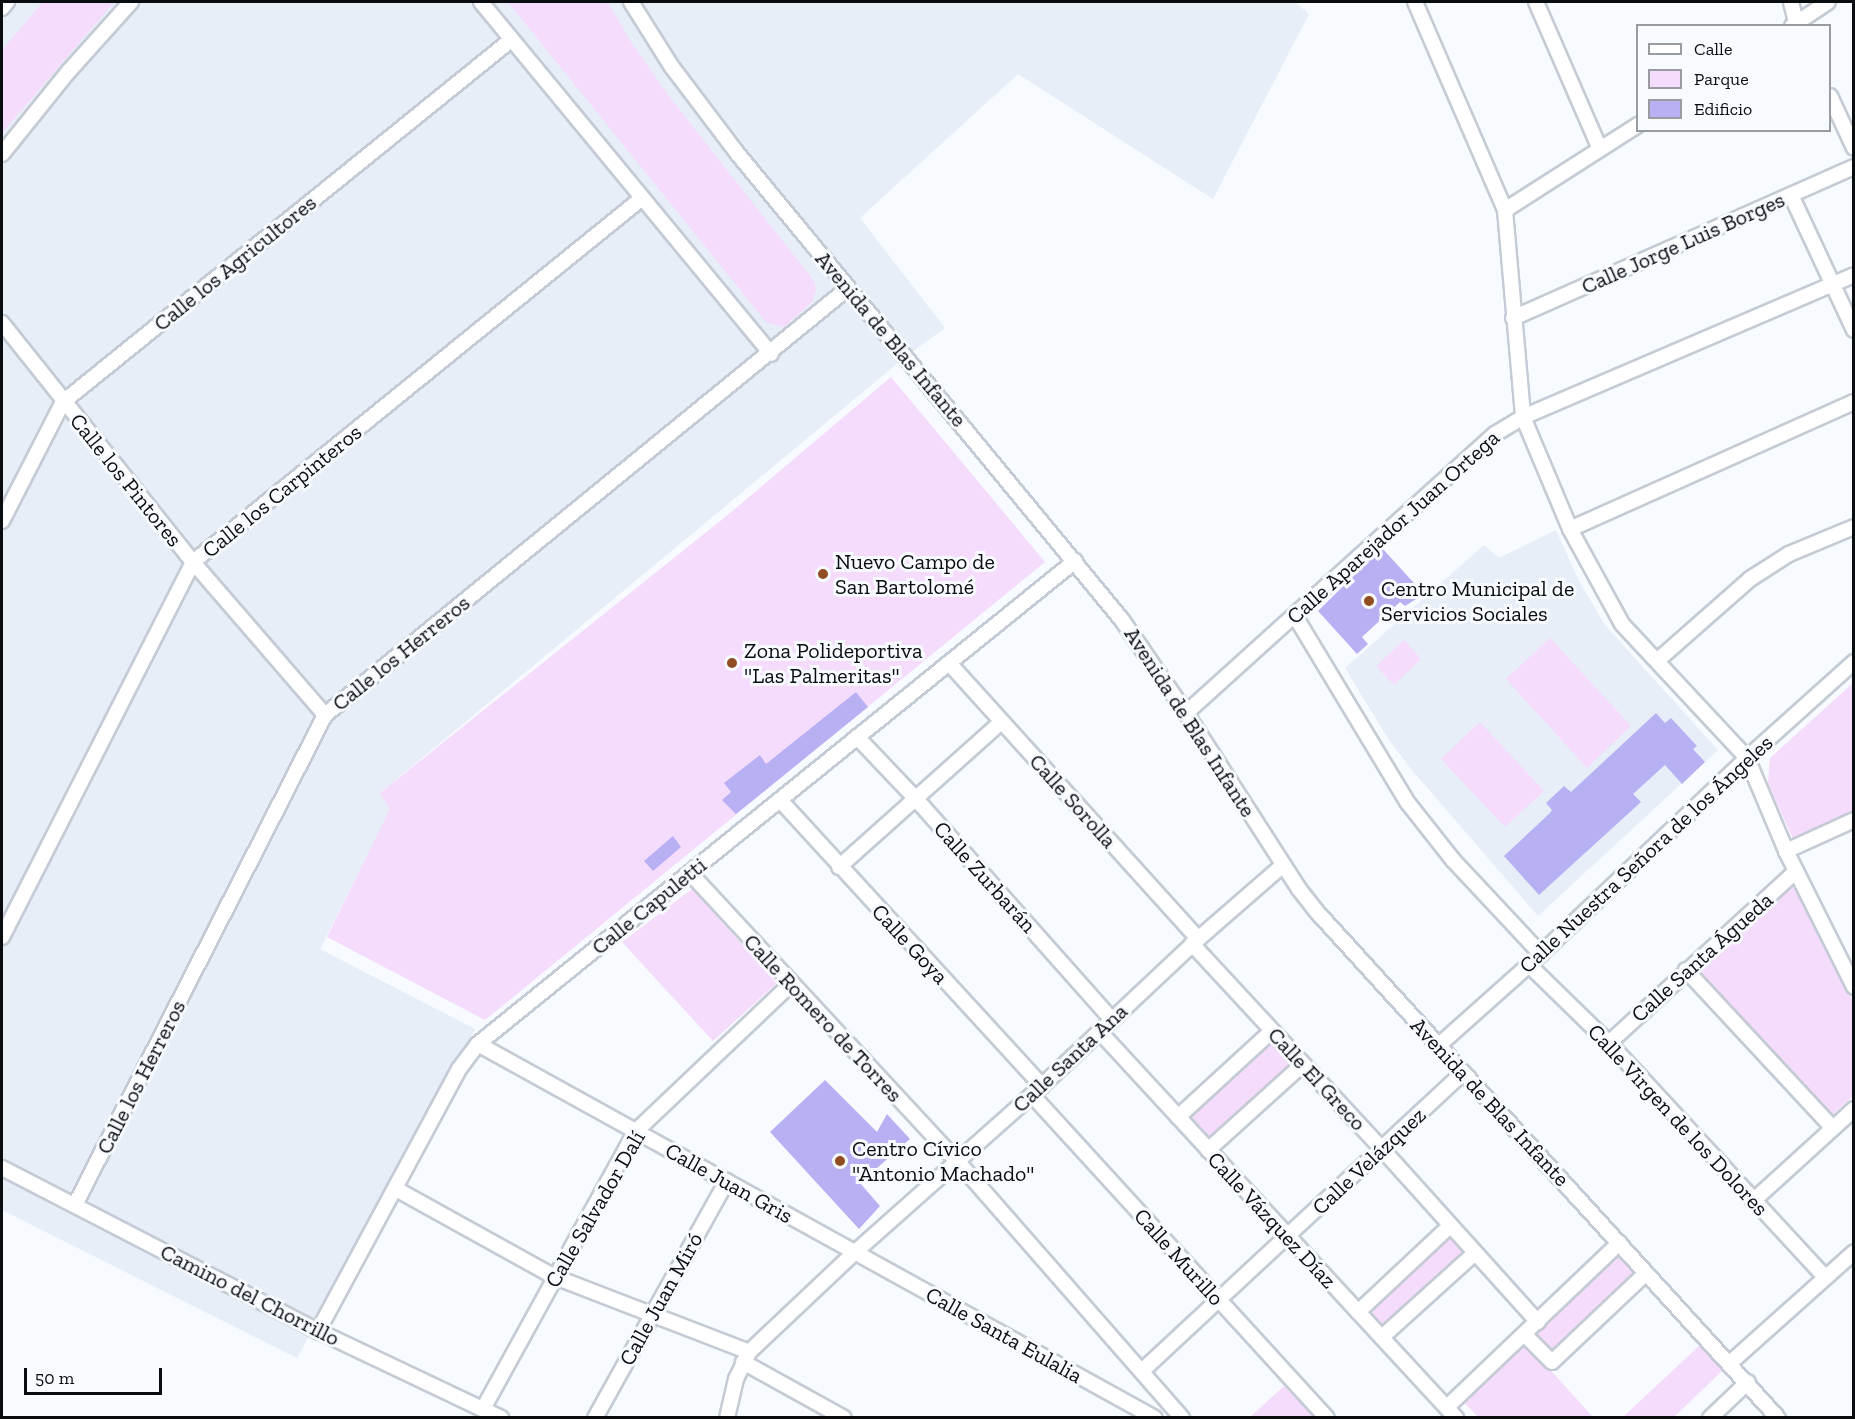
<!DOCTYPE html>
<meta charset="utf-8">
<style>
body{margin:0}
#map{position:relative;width:1855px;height:1419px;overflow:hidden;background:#f7fafe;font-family:"Zilla Slab",serif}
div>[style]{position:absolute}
.built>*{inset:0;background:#e7eef8}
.green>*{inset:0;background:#f5dbfc}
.building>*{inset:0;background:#b7b1f4}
.roads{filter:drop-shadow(2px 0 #c4cbd4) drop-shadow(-2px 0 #c4cbd4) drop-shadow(0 2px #c4cbd4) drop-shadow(0 -2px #c4cbd4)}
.street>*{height:14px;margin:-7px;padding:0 7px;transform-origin:7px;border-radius:7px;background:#fff}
.dots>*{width:16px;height:16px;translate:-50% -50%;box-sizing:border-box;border:3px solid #f7fafe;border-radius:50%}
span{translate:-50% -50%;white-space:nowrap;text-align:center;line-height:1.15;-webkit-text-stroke:6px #f7fafe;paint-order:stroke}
.street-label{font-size:22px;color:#0a0d10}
.poi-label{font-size:22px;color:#0a0d10}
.left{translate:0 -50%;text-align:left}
.frame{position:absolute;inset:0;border:3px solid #0a0d10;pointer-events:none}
.legend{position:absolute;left:1636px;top:24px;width:195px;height:108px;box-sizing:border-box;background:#f7fafe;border:2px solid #989b9f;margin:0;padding:8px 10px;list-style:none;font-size:18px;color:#0a0d10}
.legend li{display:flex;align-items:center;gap:12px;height:30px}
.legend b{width:30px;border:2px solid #989b9f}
.scale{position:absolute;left:24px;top:1368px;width:138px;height:27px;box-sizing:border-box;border:3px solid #0a0d10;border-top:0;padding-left:8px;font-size:18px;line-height:21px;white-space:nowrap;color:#0a0d10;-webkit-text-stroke:4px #f7fafe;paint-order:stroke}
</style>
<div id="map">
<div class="built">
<div style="clip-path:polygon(2px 2px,1295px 2px,1309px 14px,1213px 199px,1018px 74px,860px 218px,945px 328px,905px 357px,380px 793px,391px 809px,320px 949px,475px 1029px,297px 1358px,2px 1210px)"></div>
<div style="clip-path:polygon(1556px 530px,1579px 581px,1605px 625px,1718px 750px,1538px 916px,1411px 769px,1389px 740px,1345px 668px,1484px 545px,1499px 558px)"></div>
</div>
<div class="green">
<div style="clip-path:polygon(43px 2px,114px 2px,2px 133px,2px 50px)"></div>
<div style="clip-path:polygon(508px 2px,608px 2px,629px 39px,665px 91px,814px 281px,816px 291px,812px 302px,784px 327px,767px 323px)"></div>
<div style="clip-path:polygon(891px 377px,1045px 562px,485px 1020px,327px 937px,390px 809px,380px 793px,729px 514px)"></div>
<div style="clip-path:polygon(1550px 638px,1631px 726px,1587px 768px,1506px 679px)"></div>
<div style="clip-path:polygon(1404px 640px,1421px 659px,1394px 685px,1376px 666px)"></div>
<div style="clip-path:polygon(1853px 683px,1853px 811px,1793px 839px,1768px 783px,1770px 758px)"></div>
<div style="clip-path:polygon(1480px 722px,1544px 791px,1505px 827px,1441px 759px)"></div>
<div style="clip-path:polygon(1785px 886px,1799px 889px,1853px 1002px,1853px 1096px,1832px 1115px,1823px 1112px,1698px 977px,1698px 965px)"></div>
<div style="clip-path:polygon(692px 889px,777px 983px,713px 1041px,622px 942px)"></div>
<div style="clip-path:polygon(1271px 1039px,1294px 1065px,1212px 1140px,1189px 1114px)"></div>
<div style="clip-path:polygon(1450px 1231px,1469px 1252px,1382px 1332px,1364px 1312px)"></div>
<div style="clip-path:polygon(1618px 1251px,1638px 1274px,1552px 1357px,1531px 1335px)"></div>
<div style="clip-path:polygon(1525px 1342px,1593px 1417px,1478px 1417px,1462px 1400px)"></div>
<div style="clip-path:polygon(1700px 1345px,1723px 1370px,1674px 1417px,1623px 1417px)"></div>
<div style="clip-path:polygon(1284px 1386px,1315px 1417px,1250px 1417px)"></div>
</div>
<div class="building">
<div style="clip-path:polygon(1382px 548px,1424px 594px,1405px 606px,1400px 602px,1362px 637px,1368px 644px,1357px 654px,1318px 611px)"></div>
<div style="clip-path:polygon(856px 692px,868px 707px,736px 814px,722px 800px,731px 792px,724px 783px,760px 755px,766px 764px)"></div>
<div style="clip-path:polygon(1656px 713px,1665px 723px,1671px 718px,1697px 746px,1693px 749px,1705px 762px,1682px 784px,1665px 765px,1633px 794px,1641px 802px,1539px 895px,1504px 856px,1550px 813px,1552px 810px,1546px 803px,1564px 786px,1571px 792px)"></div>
<div style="clip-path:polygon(673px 836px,681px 847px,653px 871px,644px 861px)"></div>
<div style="clip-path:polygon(825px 1080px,877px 1132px,887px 1114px,910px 1139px,860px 1183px,880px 1206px,859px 1229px,770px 1132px)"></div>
</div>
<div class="roads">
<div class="street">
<div style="left:481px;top:2px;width:456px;rotate:50.5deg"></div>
<div style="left:631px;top:2px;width:77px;rotate:57.8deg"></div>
<div style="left:672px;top:67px;width:108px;rotate:52.9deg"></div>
<div style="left:737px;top:153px;width:605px;rotate:50.5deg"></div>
<div style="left:1122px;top:620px;width:113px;rotate:55.5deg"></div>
<div style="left:1186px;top:713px;width:209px;rotate:57.3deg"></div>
<div style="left:1299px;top:889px;width:31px;rotate:52deg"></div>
<div style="left:1318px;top:913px;width:683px;rotate:47.67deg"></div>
<div style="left:1415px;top:2px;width:227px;rotate:66.6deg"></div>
<div style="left:1505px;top:210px;width:208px;rotate:85deg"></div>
<div style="left:1523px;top:417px;width:121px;rotate:67.2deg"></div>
<div style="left:1570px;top:529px;width:108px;rotate:61.3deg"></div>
<div style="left:1622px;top:624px;width:183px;rotate:47deg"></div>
<div style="left:1747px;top:758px;width:101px;rotate:67.2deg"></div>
<div style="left:1786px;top:851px;width:152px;rotate:63.4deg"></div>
<div style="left:1536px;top:2px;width:160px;rotate:66.5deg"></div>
<div style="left:1791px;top:2px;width:25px;rotate:76deg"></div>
<div style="left:2px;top:8px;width:8px;rotate:-50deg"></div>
<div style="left:1792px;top:26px;width:43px;rotate:-33.7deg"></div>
<div style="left:1830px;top:96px;width:57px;rotate:65.2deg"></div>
<div style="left:2px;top:154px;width:107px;rotate:-51.1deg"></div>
<div style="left:69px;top:71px;width:93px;rotate:-48.1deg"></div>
<div style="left:1791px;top:195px;width:149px;rotate:65deg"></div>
<div style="left:1505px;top:210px;width:158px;rotate:-32.6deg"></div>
<div style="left:1513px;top:318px;width:373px;rotate:-23.9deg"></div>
<div style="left:2px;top:323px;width:306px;rotate:51.4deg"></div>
<div style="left:193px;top:562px;width:202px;rotate:49.2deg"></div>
<div style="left:2px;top:521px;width:134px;rotate:-62.9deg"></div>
<div style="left:63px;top:402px;width:576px;rotate:-38.94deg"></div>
<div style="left:1570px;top:529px;width:311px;rotate:-24.1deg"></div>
<div style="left:1295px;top:616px;width:218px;rotate:58.9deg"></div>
<div style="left:1408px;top:803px;width:73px;rotate:51.7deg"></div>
<div style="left:1453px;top:860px;width:129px;rotate:46.9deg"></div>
<div style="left:1658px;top:660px;width:123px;rotate:-41.4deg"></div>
<div style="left:1750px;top:579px;width:46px;rotate:-32.7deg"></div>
<div style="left:1789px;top:554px;width:70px;rotate:-22.6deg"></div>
<div style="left:949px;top:663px;width:372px;rotate:47.9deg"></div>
<div style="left:1186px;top:713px;width:416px;rotate:-42.1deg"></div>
<div style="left:1495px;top:434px;width:33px;rotate:-31deg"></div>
<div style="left:1523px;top:417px;width:360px;rotate:-23.2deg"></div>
<div style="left:857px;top:737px;width:86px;rotate:46.4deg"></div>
<div style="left:916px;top:799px;width:294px;rotate:48.4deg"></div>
<div style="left:780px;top:800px;width:388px;rotate:47.5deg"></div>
<div style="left:1786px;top:851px;width:75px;rotate:-24.5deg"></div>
<div style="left:839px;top:867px;width:217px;rotate:-41.8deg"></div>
<div style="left:690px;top:873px;width:394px;rotate:47.2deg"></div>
<div style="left:958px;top:1162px;width:340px;rotate:48.8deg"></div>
<div style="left:2px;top:937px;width:421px;rotate:-63deg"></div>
<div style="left:193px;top:562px;width:577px;rotate:-39.02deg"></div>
<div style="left:1192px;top:944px;width:280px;rotate:47.2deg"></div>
<div style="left:1382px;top:1149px;width:233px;rotate:48deg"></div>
<div style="left:1529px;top:965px;width:112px;rotate:44.3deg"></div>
<div style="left:1609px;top:1043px;width:318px;rotate:47.3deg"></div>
<div style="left:1686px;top:970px;width:216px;rotate:47.1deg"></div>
<div style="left:1099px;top:1031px;width:527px;rotate:47.31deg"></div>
<div style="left:1609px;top:1043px;width:254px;rotate:-42.6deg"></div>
<div style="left:478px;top:1044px;width:773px;rotate:28.92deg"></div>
<div style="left:1438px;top:1046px;width:122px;rotate:-41.7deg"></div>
<div style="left:1529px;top:965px;width:301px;rotate:-43.5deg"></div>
<div style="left:1747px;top:758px;width:144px;rotate:-41.9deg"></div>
<div style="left:1032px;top:1095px;width:437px;rotate:47.6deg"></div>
<div style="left:1178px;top:1117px;width:127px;rotate:-42.5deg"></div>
<div style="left:1208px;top:1150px;width:127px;rotate:-42.1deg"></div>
<div style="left:2px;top:1168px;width:356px;rotate:27.3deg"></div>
<div style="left:318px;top:1331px;width:203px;rotate:25.4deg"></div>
<div style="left:396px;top:1189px;width:182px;rotate:29deg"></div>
<div style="left:555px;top:1277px;width:208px;rotate:21.1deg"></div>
<div style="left:1753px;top:1201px;width:137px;rotate:-42.3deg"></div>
<div style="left:75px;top:1205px;width:550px;rotate:-62.97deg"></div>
<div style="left:325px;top:715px;width:674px;rotate:-39.22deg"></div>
<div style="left:1358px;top:1312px;width:126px;rotate:-43.1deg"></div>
<div style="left:318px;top:1331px;width:298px;rotate:-61.7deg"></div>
<div style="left:459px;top:1069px;width:31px;rotate:-53deg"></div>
<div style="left:478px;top:1044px;width:768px;rotate:-38.97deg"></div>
<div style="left:1525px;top:1335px;width:38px;rotate:45deg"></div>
<div style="left:1552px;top:1362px;width:129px;rotate:-43.4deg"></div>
<div style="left:1382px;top:1337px;width:125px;rotate:-42.1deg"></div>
<div style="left:743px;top:1362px;width:115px;rotate:29deg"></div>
<div style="left:1730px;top:1363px;width:166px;rotate:-41.8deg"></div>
<div style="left:1143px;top:1370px;width:437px;rotate:-42.9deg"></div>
<div style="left:1447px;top:1407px;width:238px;rotate:-43.6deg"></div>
<div style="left:483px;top:1409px;width:317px;rotate:-61.2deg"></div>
<div style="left:636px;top:1131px;width:214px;rotate:-43.5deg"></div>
<div style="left:595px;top:1418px;width:271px;rotate:-60.9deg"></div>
<div style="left:727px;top:1418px;width:40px;rotate:-77deg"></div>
<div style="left:736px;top:1379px;width:30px;rotate:-64deg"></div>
<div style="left:749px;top:1352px;width:144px;rotate:-43.3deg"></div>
<div style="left:854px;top:1253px;width:238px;rotate:-41.6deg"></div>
<div style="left:1032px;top:1095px;width:228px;rotate:-43.2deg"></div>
<div style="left:1198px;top:939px;width:113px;rotate:-41deg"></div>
<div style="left:1710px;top:1418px;width:52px;rotate:-43.5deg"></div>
</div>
</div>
<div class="dots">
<div style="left:823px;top:574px;background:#914c21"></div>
<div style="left:1369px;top:601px;background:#914c21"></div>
<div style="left:732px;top:663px;background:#914c21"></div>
<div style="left:840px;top:1161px;background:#914c21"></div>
</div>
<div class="street-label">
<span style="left:1683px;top:243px;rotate:-24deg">Calle Jorge Luis Borges</span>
<span style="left:235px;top:263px;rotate:-39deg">Calle los Agricultores</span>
<span style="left:891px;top:339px;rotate:50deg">Avenida de Blas Infante</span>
<span style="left:126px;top:480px;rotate:51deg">Calle los Pintores</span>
<span style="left:282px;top:491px;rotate:-39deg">Calle los Carpinteros</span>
<span style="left:1393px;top:527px;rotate:-42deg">Calle Aparejador Juan Ortega</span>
<span style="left:401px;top:653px;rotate:-39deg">Calle los Herreros</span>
<span style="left:1190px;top:722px;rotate:57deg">Avenida de Blas Infante</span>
<span style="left:1073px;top:801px;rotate:48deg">Calle Sorolla</span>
<span style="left:1646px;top:854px;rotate:-43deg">Calle Nuestra Señora de los Ángeles</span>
<span style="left:985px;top:877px;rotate:48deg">Calle Zurbarán</span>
<span style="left:649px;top:906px;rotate:-39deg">Calle Capuletti</span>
<span style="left:910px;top:944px;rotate:47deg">Calle Goya</span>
<span style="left:1702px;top:957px;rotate:-42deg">Calle Santa Águeda</span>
<span style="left:823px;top:1018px;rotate:47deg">Calle Romero de Torres</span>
<span style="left:1070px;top:1058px;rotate:-43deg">Calle Santa Ana</span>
<span style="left:141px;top:1077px;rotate:-63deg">Calle los Herreros</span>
<span style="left:1317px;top:1079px;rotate:47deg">Calle El Greco</span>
<span style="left:1490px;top:1102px;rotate:47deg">Avenida de Blas Infante</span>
<span style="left:1678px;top:1120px;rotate:47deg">Calle Virgen de los Dolores</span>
<span style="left:1369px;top:1161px;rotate:-43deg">Calle Velázquez</span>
<span style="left:729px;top:1183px;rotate:29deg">Calle Juan Gris</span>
<span style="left:595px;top:1209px;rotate:-60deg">Calle Salvador Dalí</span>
<span style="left:1272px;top:1220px;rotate:47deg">Calle Vázquez Díaz</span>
<span style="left:1179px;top:1257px;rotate:48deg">Calle Murillo</span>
<span style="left:250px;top:1295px;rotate:27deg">Camino del Chorrillo</span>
<span style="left:661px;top:1299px;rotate:-61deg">Calle Juan Miró</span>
<span style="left:1004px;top:1335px;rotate:29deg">Calle Santa Eulalia</span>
</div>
<div class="poi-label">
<span class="left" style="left:835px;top:574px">Nuevo Campo de<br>San Bartolomé</span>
<span class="left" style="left:1381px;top:601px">Centro Municipal de<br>Servicios Sociales</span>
<span class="left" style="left:744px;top:663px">Zona Polideportiva<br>"Las Palmeritas"</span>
<span class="left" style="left:852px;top:1161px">Centro Cívico<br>"Antonio Machado"</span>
</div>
<div class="frame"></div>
<ul class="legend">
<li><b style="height:8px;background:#fff"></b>Calle</li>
<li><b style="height:16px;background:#f5dbfc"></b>Parque</li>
<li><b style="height:16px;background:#b7b1f4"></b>Edificio</li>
</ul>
<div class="scale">50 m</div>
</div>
